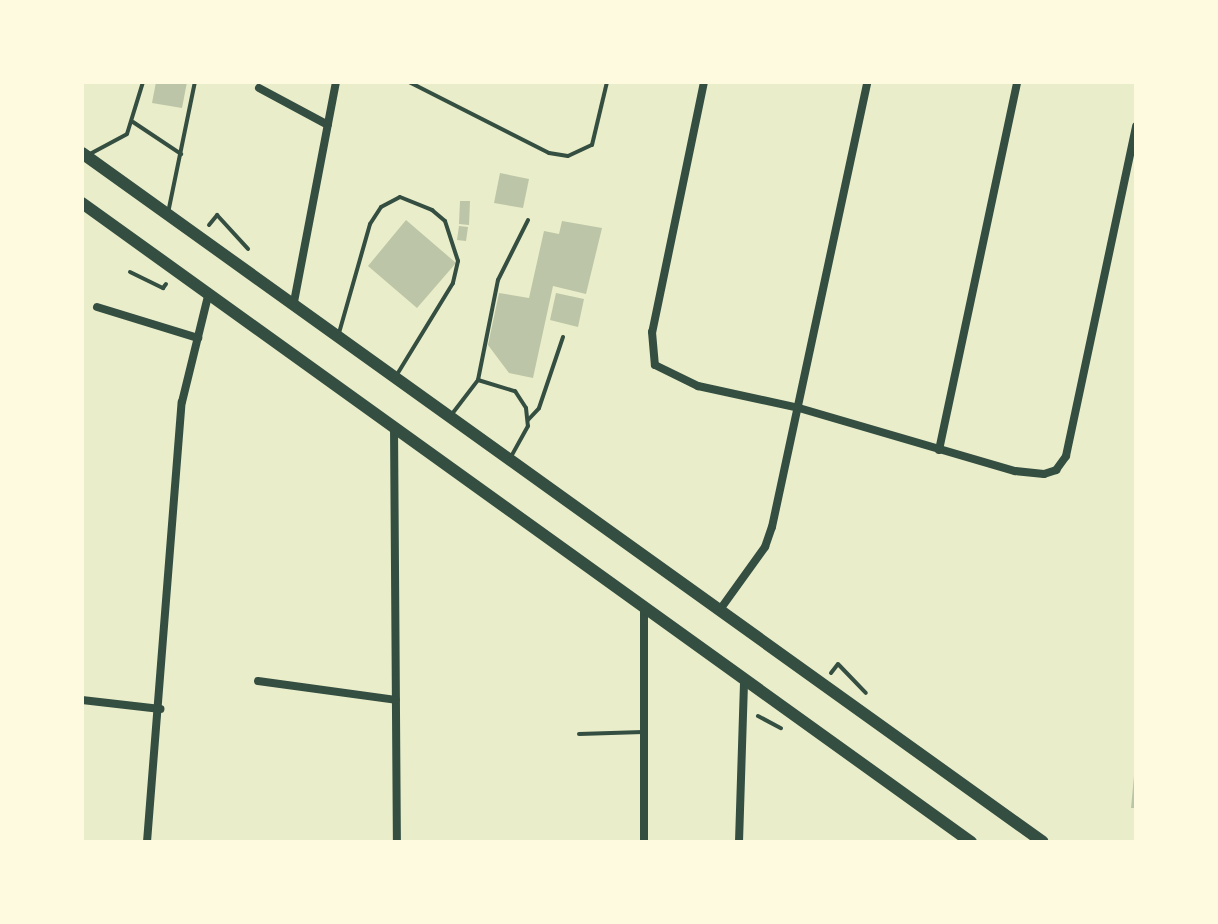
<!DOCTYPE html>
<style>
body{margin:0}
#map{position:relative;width:1218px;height:924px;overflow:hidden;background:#e9edc9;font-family:"Fira Sans",sans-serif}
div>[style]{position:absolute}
.building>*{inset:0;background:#bcc5a7}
.path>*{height:4px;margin:-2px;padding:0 2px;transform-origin:2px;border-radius:2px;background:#344e41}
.service>*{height:4px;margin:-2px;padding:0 2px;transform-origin:2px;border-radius:2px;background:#344e41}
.minor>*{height:8px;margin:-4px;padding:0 4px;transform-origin:4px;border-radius:4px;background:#344e41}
.secondary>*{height:12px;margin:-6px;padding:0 6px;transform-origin:6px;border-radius:6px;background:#344e41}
span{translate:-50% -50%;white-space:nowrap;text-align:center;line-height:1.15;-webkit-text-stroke:6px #fefae0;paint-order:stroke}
.frame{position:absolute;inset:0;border:84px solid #fefae0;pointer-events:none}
</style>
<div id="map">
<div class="building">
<div style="clip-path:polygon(156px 82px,187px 82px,182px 108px,152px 103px)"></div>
<div style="clip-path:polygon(500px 173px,529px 179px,523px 208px,494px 203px)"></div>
<div style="clip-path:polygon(460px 201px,470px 201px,469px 225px,459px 224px)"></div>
<div style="clip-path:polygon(406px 220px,456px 263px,417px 308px,368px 266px)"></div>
<div style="clip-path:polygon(562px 221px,602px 228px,586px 294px,553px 286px,533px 378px,509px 373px,488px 345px,499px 293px,529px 298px,544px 231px,559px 234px)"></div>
<div style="clip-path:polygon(459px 226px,468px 227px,466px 241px,457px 240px)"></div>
<div style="clip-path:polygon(556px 293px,584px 299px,578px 327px,550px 320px)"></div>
<div style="clip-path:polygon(1134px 776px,1136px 776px,1136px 808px,1131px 808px)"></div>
</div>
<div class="path">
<div style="left:209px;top:225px;width:13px;rotate:-51deg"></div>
<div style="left:217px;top:215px;width:46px;rotate:47.6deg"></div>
<div style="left:130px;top:272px;width:37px;rotate:26deg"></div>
<div style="left:163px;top:288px;width:5px;rotate:-53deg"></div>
<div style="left:831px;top:673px;width:11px;rotate:-52deg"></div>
<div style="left:838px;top:664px;width:40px;rotate:46deg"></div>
<div style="left:758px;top:716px;width:26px;rotate:28deg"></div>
</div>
<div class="service">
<div style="left:409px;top:82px;width:157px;rotate:26.9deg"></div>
<div style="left:549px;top:153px;width:19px;rotate:9deg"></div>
<div style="left:568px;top:156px;width:26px;rotate:-25deg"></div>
<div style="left:592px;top:145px;width:65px;rotate:-76.6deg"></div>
<div style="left:133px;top:122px;width:58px;rotate:33.7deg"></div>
<div style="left:88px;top:155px;width:44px;rotate:-28.3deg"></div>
<div style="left:127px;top:134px;width:54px;rotate:-72.9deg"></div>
<div style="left:168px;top:213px;width:134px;rotate:-78.4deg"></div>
<div style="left:339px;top:333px;width:113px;rotate:-74.1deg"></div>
<div style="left:370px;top:224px;width:20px;rotate:-57deg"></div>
<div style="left:381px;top:207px;width:21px;rotate:-28deg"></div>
<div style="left:400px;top:197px;width:35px;rotate:22deg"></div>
<div style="left:432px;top:210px;width:17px;rotate:40deg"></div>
<div style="left:445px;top:221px;width:42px;rotate:72deg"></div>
<div style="left:458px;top:261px;width:23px;rotate:103deg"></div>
<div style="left:453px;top:283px;width:109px;rotate:121.5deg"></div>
<div style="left:478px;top:380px;width:102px;rotate:-78.7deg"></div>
<div style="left:498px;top:280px;width:67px;rotate:-63.4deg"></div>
<div style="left:452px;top:414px;width:43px;rotate:-52.6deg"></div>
<div style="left:478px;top:380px;width:39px;rotate:17deg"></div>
<div style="left:515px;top:391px;width:20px;rotate:57deg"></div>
<div style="left:526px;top:408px;width:18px;rotate:84deg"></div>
<div style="left:528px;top:426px;width:37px;rotate:119deg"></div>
<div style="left:528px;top:420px;width:16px;rotate:-47deg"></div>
<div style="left:539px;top:408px;width:75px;rotate:-71.3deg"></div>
<div style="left:579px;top:734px;width:64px;rotate:-1.8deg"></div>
</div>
<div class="minor">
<div style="left:704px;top:82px;width:255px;rotate:101.7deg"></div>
<div style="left:652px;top:332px;width:33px;rotate:85deg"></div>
<div style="left:655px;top:365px;width:48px;rotate:26deg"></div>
<div style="left:698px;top:386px;width:103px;rotate:12.3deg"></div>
<div style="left:799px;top:408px;width:225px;rotate:16.3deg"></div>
<div style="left:1015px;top:471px;width:29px;rotate:6deg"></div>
<div style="left:1044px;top:474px;width:13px;rotate:-18deg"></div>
<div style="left:1056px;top:470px;width:17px;rotate:-54deg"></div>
<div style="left:1066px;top:456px;width:337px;rotate:-78deg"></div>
<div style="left:259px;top:88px;width:78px;rotate:28.2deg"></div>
<div style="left:294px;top:302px;width:224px;rotate:-79.2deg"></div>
<div style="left:97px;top:307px;width:106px;rotate:17.1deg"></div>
<div style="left:394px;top:426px;width:416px;rotate:89.6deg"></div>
<div style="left:939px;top:450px;width:376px;rotate:-78deg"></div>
<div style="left:644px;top:607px;width:235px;rotate:90deg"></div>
<div style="left:719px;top:611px;width:79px;rotate:-54.3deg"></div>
<div style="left:765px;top:547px;width:21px;rotate:-71deg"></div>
<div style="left:772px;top:527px;width:455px;rotate:-77.9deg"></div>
<div style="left:258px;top:681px;width:139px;rotate:7.8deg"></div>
<div style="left:82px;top:700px;width:79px;rotate:6.6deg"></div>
<div style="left:147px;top:842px;width:441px;rotate:-85.5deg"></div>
<div style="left:182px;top:402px;width:113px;rotate:-76.2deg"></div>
<div style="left:739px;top:842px;width:162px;rotate:-88.2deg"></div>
</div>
<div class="secondary">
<div style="left:82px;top:153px;width:1182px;rotate:35.64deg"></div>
<div style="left:82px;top:203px;width:1095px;rotate:35.71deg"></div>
</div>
<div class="frame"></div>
</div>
